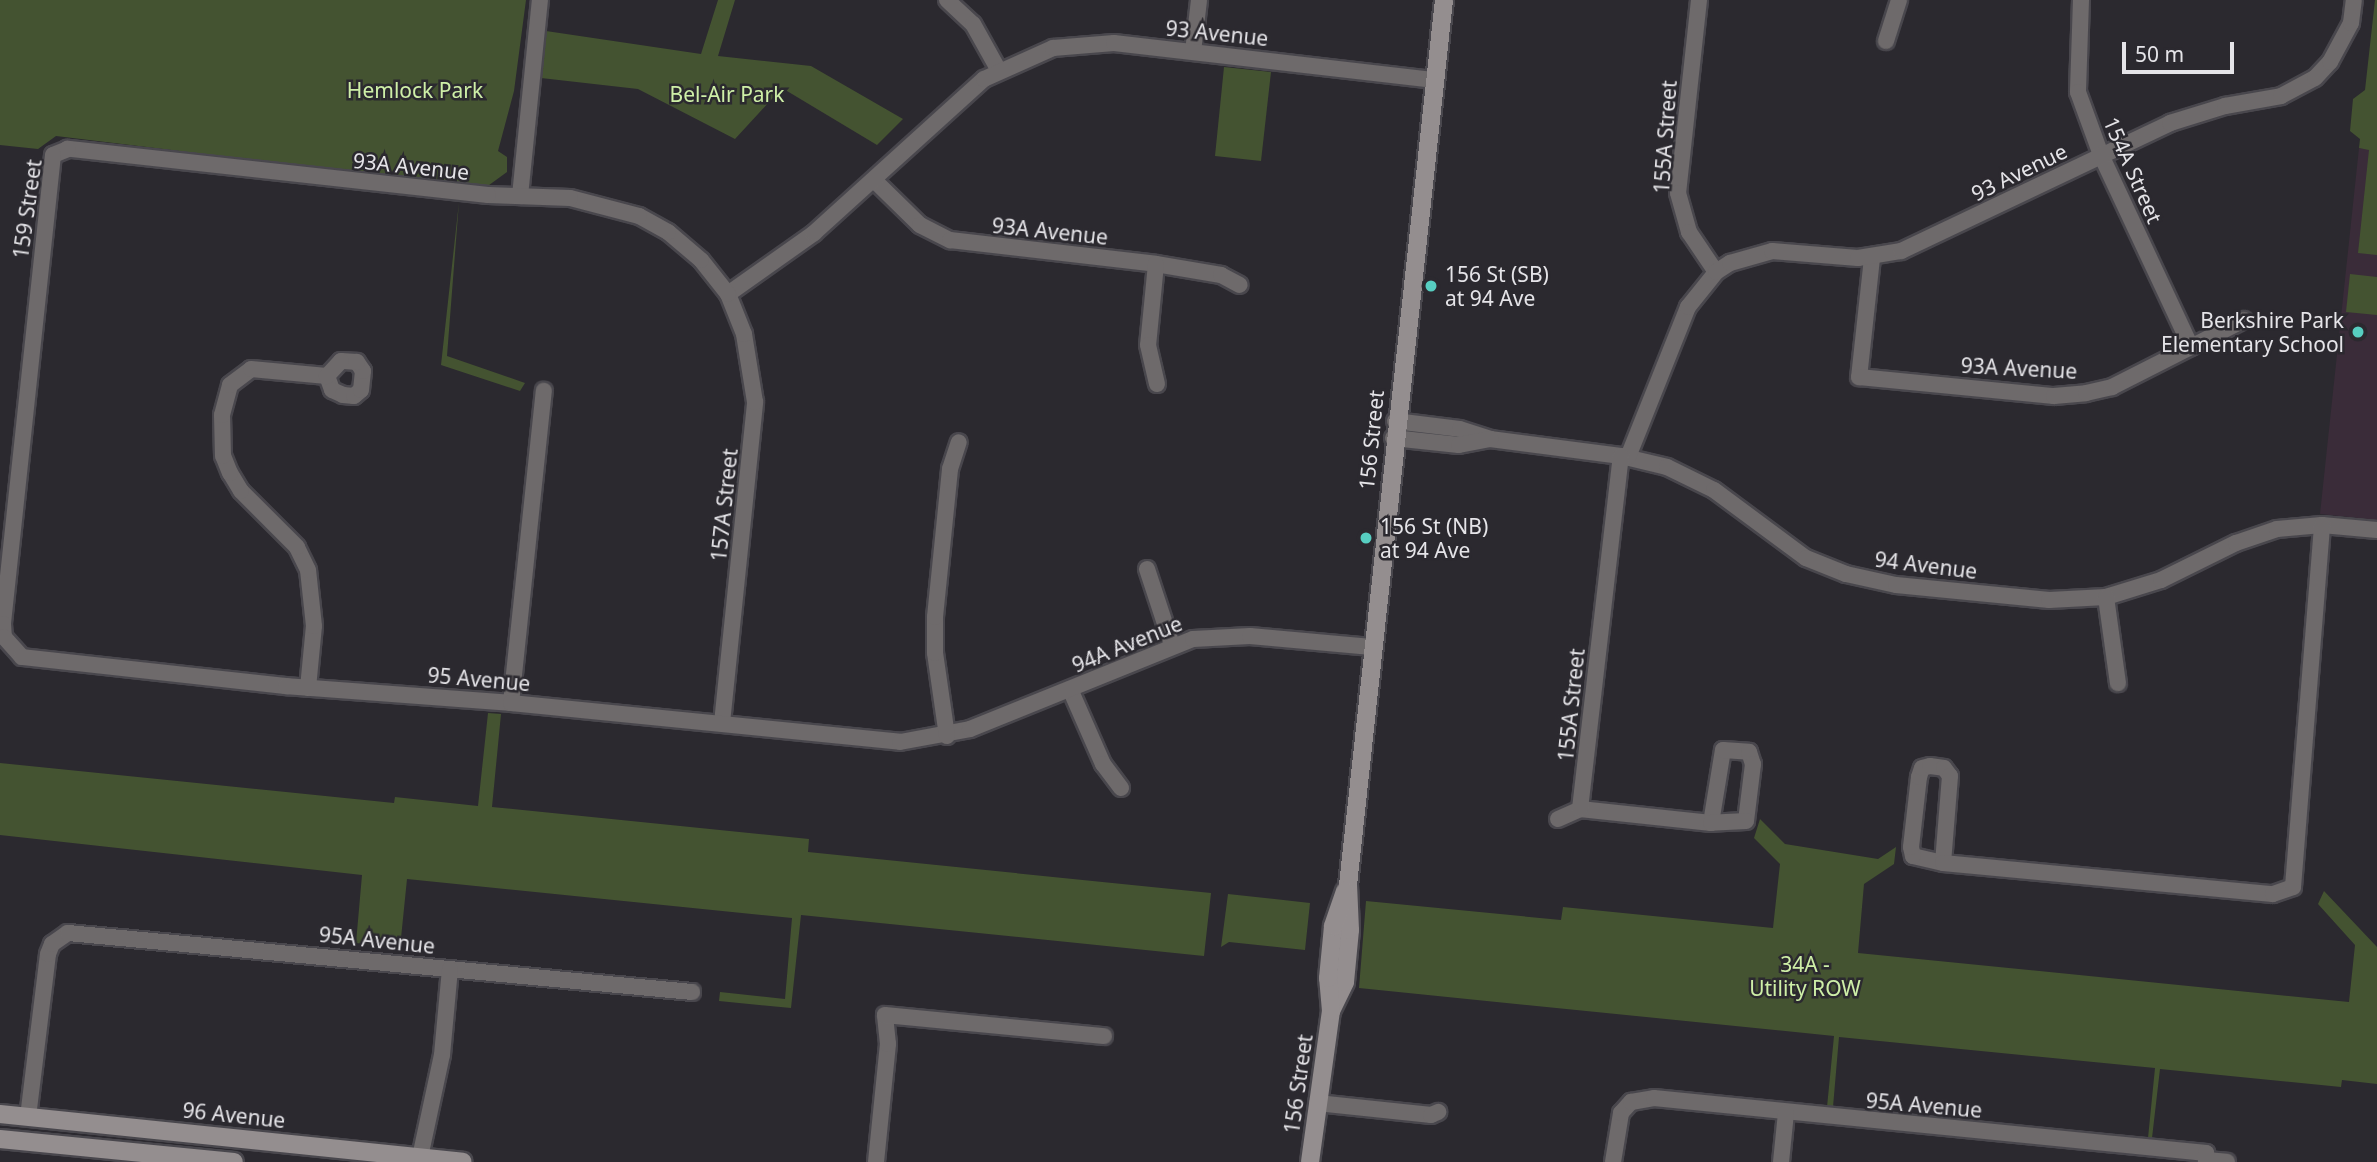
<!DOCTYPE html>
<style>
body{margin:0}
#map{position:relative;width:2377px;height:1162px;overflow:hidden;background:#2b292f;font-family:"Noto Sans",sans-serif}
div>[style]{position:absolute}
.education>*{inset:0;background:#3a2c39}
.green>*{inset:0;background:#445331}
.roads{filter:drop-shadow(2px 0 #49474d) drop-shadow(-2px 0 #49474d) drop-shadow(0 2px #49474d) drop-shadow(0 -2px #49474d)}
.street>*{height:16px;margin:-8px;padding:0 8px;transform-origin:8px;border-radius:8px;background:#6e6a6b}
.secondary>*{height:18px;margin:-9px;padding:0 9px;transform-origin:9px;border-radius:9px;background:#948e8f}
.dots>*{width:19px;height:19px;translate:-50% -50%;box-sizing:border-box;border:4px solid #2b292f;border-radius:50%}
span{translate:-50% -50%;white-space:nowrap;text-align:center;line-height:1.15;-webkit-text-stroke:5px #2b292f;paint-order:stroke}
.street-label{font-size:21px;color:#e5e4e8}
.park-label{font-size:21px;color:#ceefa7}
.poi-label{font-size:21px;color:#e5e4e8}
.left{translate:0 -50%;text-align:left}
.right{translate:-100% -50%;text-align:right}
.scale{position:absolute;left:2122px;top:42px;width:112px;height:32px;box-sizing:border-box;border:4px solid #e5e4e8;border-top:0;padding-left:9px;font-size:21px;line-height:24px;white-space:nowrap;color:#e5e4e8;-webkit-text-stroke:5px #2b292f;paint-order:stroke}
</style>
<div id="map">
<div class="education">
<div style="clip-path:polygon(2359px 148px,2377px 150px,2377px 520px,2320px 514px)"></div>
</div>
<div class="green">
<div style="clip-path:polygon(0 0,526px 0,514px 91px,498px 151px,507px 157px,507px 172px,485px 188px,56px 136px,38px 149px,0 145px)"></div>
<div style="clip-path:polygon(718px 0,735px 0,718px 56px,811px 66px,903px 119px,877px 145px,782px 88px,735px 139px,638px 89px,541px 78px,546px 31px,701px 54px)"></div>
<div style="clip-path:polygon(2375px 0,2377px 0,2377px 255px,2358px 253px,2369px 150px,2359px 148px,2360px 139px,2350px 131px,2353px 99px,2365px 90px)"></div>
<div style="clip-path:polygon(1224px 67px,1271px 72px,1261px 161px,1215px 156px)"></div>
<div style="clip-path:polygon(459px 202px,447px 356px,525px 383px,520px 391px,441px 365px)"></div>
<div style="clip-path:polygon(2350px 274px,2377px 277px,2377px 315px,2346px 312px)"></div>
<div style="clip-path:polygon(488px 713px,501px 714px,492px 807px,809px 839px,808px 852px,1211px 893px,1204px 956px,801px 915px,791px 1008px,719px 1001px,720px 992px,785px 999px,792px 918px,407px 879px,400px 948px,356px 943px,362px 875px,0 835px,0 763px,394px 803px,395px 797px,478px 806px)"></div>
<div style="clip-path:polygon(1760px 819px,1785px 844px,1878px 859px,1896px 847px,1894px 864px,1864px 884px,1858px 953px,2349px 1002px,2355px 945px,2318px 904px,2324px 891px,2377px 947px,2377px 1084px,2342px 1080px,2341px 1087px,2160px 1069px,2152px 1138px,2148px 1138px,2155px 1068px,1839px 1037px,1833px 1107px,1827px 1107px,1834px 1036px,1359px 988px,1366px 901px,1561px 920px,1563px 907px,1773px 928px,1780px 864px,1754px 838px)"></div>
<div style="clip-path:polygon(1228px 894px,1310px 903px,1305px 950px,1229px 942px,1221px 947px)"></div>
</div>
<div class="roads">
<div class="street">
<div style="left:947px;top:0;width:35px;rotate:43deg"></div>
<div style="left:973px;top:24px;width:51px;rotate:60.9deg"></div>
<div style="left:1699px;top:0;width:194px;rotate:96.2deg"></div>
<div style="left:1678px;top:193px;width:41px;rotate:74.2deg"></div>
<div style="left:1689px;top:232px;width:48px;rotate:56deg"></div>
<div style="left:2081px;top:0;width:92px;rotate:91.9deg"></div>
<div style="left:2078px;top:92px;width:67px;rotate:69.9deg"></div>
<div style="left:2101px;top:155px;width:212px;rotate:64.9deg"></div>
<div style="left:1886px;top:41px;width:43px;rotate:-72.4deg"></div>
<div style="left:1193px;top:52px;width:52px;rotate:-83.4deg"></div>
<div style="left:874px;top:180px;width:64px;rotate:44.4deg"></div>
<div style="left:920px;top:225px;width:34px;rotate:27deg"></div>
<div style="left:950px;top:240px;width:207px;rotate:6.6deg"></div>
<div style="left:1156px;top:264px;width:66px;rotate:9.6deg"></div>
<div style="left:1221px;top:275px;width:21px;rotate:28deg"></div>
<div style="left:520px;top:196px;width:197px;rotate:-84.2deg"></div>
<div style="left:1872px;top:258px;width:120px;rotate:96.2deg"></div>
<div style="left:1859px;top:377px;width:196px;rotate:5.6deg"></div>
<div style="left:2054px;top:396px;width:32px;rotate:-5deg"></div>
<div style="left:2086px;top:393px;width:27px;rotate:-13deg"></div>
<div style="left:2112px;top:387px;width:148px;rotate:-26.9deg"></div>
<div style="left:1156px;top:264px;width:81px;rotate:95.6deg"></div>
<div style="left:1148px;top:345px;width:40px;rotate:77deg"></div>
<div style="left:728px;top:294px;width:105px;rotate:-35.3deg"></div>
<div style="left:814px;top:233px;width:229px;rotate:-42.2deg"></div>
<div style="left:984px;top:79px;width:76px;rotate:-24.2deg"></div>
<div style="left:1053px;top:48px;width:61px;rotate:-4.7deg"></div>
<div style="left:1114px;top:43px;width:323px;rotate:6.6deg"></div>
<div style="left:1395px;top:421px;width:65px;rotate:7deg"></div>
<div style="left:1460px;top:429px;width:32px;rotate:18deg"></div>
<div style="left:1490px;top:439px;width:132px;rotate:7.4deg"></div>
<div style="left:1621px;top:456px;width:47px;rotate:13.4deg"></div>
<div style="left:1667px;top:467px;width:52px;rotate:26.1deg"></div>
<div style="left:1714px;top:490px;width:114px;rotate:36.5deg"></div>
<div style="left:1806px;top:558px;width:43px;rotate:21.8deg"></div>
<div style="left:1846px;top:574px;width:51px;rotate:12.4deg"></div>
<div style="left:1896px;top:585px;width:154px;rotate:5.6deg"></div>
<div style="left:2049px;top:600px;width:57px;rotate:-3deg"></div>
<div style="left:2106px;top:597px;width:58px;rotate:-17.2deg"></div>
<div style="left:2161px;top:580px;width:84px;rotate:-26.3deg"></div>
<div style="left:2236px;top:543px;width:43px;rotate:-18.9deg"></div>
<div style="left:2277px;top:529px;width:45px;rotate:-5.1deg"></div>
<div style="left:2322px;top:525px;width:55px;rotate:5.2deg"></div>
<div style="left:1393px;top:438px;width:66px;rotate:6.1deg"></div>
<div style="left:1459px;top:445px;width:32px;rotate:-11deg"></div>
<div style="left:1628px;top:457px;width:162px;rotate:-68.2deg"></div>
<div style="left:1688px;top:307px;width:45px;rotate:-51.3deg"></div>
<div style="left:1716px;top:272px;width:17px;rotate:-33deg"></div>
<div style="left:1730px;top:263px;width:44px;rotate:-15.9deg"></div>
<div style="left:1772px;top:251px;width:86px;rotate:4.7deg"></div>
<div style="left:1858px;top:258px;width:44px;rotate:-9.2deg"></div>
<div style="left:1901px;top:251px;width:298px;rotate:-25.4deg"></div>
<div style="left:2170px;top:123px;width:58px;rotate:-17.2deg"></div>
<div style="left:2225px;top:106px;width:57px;rotate:-10.1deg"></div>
<div style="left:2281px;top:96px;width:38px;rotate:-28deg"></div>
<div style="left:2315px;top:78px;width:22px;rotate:-47deg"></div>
<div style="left:2330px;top:62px;width:44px;rotate:-61.7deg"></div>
<div style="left:2351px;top:23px;width:23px;rotate:-83deg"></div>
<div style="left:1147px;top:569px;width:80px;rotate:71.8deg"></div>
<div style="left:2106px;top:597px;width:87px;rotate:82.1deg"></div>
<div style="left:308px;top:688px;width:62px;rotate:-84.5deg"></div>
<div style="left:314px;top:626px;width:56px;rotate:-96.1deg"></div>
<div style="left:308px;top:570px;width:25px;rotate:-116deg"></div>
<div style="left:297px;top:547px;width:79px;rotate:-135deg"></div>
<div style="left:241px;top:491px;width:21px;rotate:-121deg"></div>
<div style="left:230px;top:473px;width:18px;rotate:-112deg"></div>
<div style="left:223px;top:456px;width:41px;rotate:-91.4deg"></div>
<div style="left:222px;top:415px;width:31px;rotate:-75deg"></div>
<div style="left:230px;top:385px;width:26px;rotate:-37deg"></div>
<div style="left:251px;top:369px;width:76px;rotate:5.3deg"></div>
<div style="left:327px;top:376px;width:15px;rotate:70deg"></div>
<div style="left:332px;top:390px;width:12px;rotate:24deg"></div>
<div style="left:343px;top:395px;width:11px;rotate:5deg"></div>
<div style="left:354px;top:396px;width:9px;rotate:-41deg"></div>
<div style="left:361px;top:390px;width:19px;rotate:-84deg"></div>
<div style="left:363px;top:371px;width:11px;rotate:-124deg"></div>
<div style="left:357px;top:362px;width:16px;rotate:-176deg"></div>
<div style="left:341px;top:361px;width:21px;rotate:133deg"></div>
<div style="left:1070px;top:689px;width:82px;rotate:66.3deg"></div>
<div style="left:1103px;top:764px;width:30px;rotate:53deg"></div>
<div style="left:511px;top:703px;width:314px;rotate:-84deg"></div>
<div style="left:722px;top:723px;width:323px;rotate:-84.1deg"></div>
<div style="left:755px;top:402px;width:69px;rotate:-99.2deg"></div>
<div style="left:744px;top:334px;width:43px;rotate:-111.8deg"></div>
<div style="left:728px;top:294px;width:43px;rotate:-128.5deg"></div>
<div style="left:701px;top:260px;width:43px;rotate:-139.7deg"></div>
<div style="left:668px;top:232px;width:33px;rotate:-151deg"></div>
<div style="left:639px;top:216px;width:71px;rotate:-165.4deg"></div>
<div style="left:570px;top:198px;width:82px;rotate:-177.9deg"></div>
<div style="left:488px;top:195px;width:423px;rotate:-173.7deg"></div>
<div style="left:68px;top:149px;width:16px;rotate:158deg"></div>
<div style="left:53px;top:155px;width:472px;rotate:96.1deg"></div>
<div style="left:3px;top:624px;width:13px;rotate:86deg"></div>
<div style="left:4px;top:637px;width:27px;rotate:48deg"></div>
<div style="left:22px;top:657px;width:266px;rotate:6.3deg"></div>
<div style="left:286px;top:686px;width:226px;rotate:4.3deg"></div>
<div style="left:511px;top:703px;width:391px;rotate:5.7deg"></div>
<div style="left:900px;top:742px;width:71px;rotate:-10.5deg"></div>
<div style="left:970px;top:729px;width:240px;rotate:-22deg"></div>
<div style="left:1193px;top:639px;width:57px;rotate:-3deg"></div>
<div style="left:1250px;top:636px;width:122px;rotate:5.2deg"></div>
<div style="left:947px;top:736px;width:84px;rotate:-98.2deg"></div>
<div style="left:935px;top:653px;width:36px;rotate:-90deg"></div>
<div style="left:935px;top:617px;width:149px;rotate:-84.2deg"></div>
<div style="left:950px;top:469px;width:28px;rotate:-72deg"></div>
<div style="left:1580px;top:809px;width:132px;rotate:6.1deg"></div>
<div style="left:1711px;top:823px;width:74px;rotate:-80.7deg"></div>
<div style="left:1723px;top:750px;width:26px;rotate:4deg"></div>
<div style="left:1749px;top:752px;width:13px;rotate:72deg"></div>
<div style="left:1753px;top:764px;width:57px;rotate:97deg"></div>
<div style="left:1746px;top:821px;width:35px;rotate:177deg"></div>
<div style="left:1558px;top:819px;width:24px;rotate:-24deg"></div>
<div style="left:1580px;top:809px;width:355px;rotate:-83.4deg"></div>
<div style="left:1943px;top:863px;width:31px;rotate:-167deg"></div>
<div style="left:1913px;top:856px;width:9px;rotate:-103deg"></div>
<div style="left:1911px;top:847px;width:70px;rotate:-83.5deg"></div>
<div style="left:1919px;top:777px;width:9px;rotate:-72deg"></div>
<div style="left:1922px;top:768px;width:8px;rotate:-14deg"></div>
<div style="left:1930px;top:766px;width:14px;rotate:8deg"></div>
<div style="left:1944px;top:768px;width:10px;rotate:53deg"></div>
<div style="left:1950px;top:776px;width:87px;rotate:94.6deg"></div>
<div style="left:1943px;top:863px;width:331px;rotate:5.4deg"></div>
<div style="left:2273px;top:894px;width:21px;rotate:-19deg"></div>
<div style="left:2293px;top:887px;width:363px;rotate:-85.4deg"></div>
<div style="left:1317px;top:1103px;width:115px;rotate:6deg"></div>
<div style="left:1431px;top:1115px;width:8px;rotate:-23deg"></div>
<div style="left:28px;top:1117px;width:164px;rotate:-83deg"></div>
<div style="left:48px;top:954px;width:11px;rotate:-68deg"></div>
<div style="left:52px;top:944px;width:19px;rotate:-35deg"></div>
<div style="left:68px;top:933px;width:627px;rotate:5.4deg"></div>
<div style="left:2206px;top:1160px;width:21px;rotate:5deg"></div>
<div style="left:419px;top:1162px;width:109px;rotate:-77.9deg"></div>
<div style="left:442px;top:1055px;width:86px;rotate:-84.7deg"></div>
<div style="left:876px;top:1162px;width:119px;rotate:-84.2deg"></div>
<div style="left:888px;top:1044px;width:29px;rotate:-96deg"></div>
<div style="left:885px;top:1015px;width:220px;rotate:5.5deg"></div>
<div style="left:1613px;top:1162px;width:50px;rotate:-80.7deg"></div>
<div style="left:1621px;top:1113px;width:15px;rotate:-48deg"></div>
<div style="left:1631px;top:1102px;width:23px;rotate:-10deg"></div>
<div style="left:1654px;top:1098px;width:555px;rotate:5.69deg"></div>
<div style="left:2206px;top:1153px;width:9px;rotate:90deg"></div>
<div style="left:1781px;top:1162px;width:49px;rotate:-84.2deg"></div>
</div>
<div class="secondary">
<div style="left:1331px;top:1011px;width:32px;rotate:-64deg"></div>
<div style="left:1345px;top:982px;width:52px;rotate:-84.5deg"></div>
<div style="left:1350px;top:930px;width:45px;rotate:-92.5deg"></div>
<div style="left:1348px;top:885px;width:890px;rotate:-83.81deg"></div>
<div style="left:0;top:1114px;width:465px;rotate:5.9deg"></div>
<div style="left:0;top:1139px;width:235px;rotate:5.6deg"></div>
<div style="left:1310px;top:1162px;width:152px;rotate:-82.1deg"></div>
<div style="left:1331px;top:1011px;width:33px;rotate:-95deg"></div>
<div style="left:1328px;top:978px;width:52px;rotate:-84.5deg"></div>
<div style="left:1333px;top:926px;width:37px;rotate:-71deg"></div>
</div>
</div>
<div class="dots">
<div style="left:1431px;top:286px;background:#57cec1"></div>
<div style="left:2358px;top:332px;background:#57cec1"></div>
<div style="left:1366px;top:538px;background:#57cec1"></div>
</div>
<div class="street-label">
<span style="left:1217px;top:33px;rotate:6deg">93 Avenue</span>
<span style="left:1665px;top:137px;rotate:-86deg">155A Street</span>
<span style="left:411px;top:166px;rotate:6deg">93A Avenue</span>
<span style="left:2133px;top:170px;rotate:66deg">154A Street</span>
<span style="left:2019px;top:172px;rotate:-26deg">93 Avenue</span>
<span style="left:27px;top:209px;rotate:-82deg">159 Street</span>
<span style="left:1050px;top:231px;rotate:6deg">93A Avenue</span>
<span style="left:2019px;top:368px;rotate:3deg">93A Avenue</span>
<span style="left:1371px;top:440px;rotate:-84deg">156 Street</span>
<span style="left:724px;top:505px;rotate:-84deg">157A Street</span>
<span style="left:1926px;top:565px;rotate:7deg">94 Avenue</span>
<span style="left:1127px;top:644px;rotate:-22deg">94A Avenue</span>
<span style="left:479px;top:679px;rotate:5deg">95 Avenue</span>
<span style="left:1571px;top:705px;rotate:-84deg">155A Street</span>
<span style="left:377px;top:940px;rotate:6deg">95A Avenue</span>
<span style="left:1298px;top:1084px;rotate:-82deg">156 Street</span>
<span style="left:1924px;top:1105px;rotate:5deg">95A Avenue</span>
<span style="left:234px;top:1115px;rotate:6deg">96 Avenue</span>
</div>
<div class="park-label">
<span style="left:415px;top:90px">Hemlock Park</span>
<span style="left:727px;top:94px">Bel-Air Park</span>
<span style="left:1805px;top:976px">34A -<br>Utility ROW</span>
</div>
<div class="poi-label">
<span class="left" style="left:1445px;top:286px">156 St (SB)<br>at 94 Ave</span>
<span class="right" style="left:2344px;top:332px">Berkshire Park<br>Elementary School</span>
<span class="left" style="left:1380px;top:538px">156 St (NB)<br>at 94 Ave</span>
</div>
<div class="scale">50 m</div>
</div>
